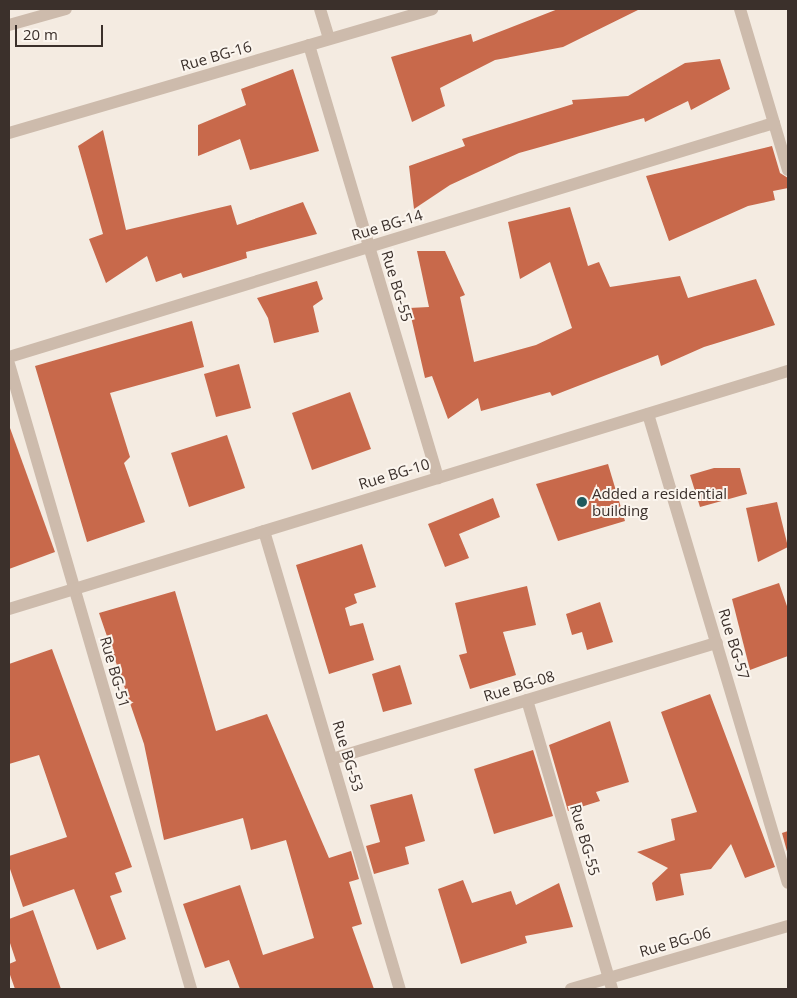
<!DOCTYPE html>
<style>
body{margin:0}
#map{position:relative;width:797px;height:998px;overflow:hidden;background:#f4ebe1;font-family:"Open Sans",sans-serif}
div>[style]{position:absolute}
.building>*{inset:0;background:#c8694b}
.street>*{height:12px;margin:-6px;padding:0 6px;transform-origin:6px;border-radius:6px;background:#cdbbac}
.dots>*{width:14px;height:14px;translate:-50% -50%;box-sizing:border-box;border:2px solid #fbf5ee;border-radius:50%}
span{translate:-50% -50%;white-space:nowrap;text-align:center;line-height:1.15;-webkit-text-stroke:4px #fbf5ee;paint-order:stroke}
.street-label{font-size:15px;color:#3b302b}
.poi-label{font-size:15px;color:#3b302b}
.left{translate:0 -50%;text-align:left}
.frame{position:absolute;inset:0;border:10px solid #3b302b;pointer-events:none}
.scale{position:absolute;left:15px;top:25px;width:88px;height:22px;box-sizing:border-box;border:2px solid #3b302b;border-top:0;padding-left:6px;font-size:15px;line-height:18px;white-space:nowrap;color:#3b302b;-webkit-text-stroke:4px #fbf5ee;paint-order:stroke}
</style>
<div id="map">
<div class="building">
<div style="clip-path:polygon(558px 9px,640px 9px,563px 47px,495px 60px,440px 88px,445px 106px,412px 122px,391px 57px,471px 34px,473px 42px)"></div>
<div style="clip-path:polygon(720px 59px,730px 89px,691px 110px,688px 101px,645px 122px,644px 118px,519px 153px,450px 185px,414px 209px,409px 166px,465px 146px,462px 139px,573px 104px,572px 100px,628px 96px,685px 63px)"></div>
<div style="clip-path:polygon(293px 69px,319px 151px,250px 170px,240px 139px,198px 156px,198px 125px,246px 105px,241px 89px)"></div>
<div style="clip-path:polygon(103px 130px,126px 230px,231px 205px,237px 225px,303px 202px,317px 234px,246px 252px,247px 258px,183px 278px,181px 273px,156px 282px,147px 256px,106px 283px,89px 239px,103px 234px,78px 146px)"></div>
<div style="clip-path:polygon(772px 146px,780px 173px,788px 178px,788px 188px,773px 191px,775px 200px,748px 206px,669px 241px,646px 176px)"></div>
<div style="clip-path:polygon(570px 207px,588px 266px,599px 262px,610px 287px,680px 276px,688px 298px,756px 279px,775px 325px,704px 347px,661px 366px,658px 355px,552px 396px,550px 392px,481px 411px,478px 398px,448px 419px,432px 376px,425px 378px,409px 308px,429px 307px,417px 251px,445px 251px,465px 295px,460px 297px,474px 362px,536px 345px,572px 328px,550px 262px,520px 279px,508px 222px)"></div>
<div style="clip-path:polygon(317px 281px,323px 299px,313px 306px,319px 332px,274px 343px,268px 318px,257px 298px)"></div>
<div style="clip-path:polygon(192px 321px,204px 367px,110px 393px,130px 457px,124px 463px,145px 522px,87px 542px,35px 366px)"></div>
<div style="clip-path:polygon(239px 364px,251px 408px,216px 417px,204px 374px)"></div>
<div style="clip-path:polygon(350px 392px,371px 449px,312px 470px,292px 413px)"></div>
<div style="clip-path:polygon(10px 428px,55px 552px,9px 569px,9px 428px)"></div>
<div style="clip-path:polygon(227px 435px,245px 488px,189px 507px,171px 453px)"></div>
<div style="clip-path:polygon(608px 464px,625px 521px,558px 541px,536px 484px)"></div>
<div style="clip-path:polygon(714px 468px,740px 468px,747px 494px,700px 507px,690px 475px)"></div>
<div style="clip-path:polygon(493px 498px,500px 517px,459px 534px,469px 558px,445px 567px,428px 524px)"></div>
<div style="clip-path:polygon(777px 502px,788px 547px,758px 562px,746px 508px)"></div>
<div style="clip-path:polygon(362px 544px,376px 587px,354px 594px,357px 603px,345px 608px,350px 626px,363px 623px,374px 660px,329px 674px,296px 565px)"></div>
<div style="clip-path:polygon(779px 583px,788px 609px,788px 656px,750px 670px,732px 599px)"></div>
<div style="clip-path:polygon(527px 586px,536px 625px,503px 632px,516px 675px,470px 689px,459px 655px,467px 653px,455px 603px)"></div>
<div style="clip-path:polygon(175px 591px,216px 731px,267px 714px,329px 858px,351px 851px,359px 879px,349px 882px,362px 924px,352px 927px,374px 989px,240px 989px,229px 960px,205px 968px,183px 904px,240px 885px,263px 955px,314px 938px,286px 840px,251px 850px,243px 818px,164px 840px,144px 744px,99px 613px)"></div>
<div style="clip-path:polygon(600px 602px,613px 642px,587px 650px,582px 632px,572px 635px,566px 614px)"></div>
<div style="clip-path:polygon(52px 649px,132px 867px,115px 873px,122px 892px,110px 896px,126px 939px,97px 950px,74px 889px,23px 907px,9px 866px,9px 856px,67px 837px,39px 755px,9px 764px,9px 664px)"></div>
<div style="clip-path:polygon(400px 665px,412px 704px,383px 712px,372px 674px)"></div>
<div style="clip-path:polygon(710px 694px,775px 867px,745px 878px,731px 844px,711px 869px,680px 874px,684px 895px,656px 901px,652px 883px,668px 868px,637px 852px,675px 840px,671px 819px,697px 812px,661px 712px)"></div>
<div style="clip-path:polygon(610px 721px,629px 782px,596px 792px,600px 801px,568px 811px,549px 745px)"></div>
<div style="clip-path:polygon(533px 750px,553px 816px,494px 834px,474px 769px)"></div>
<div style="clip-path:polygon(412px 794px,425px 841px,405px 847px,409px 864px,374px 874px,366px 846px,380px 842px,370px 805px)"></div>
<div style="clip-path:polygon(788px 831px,788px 855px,782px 833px)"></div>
<div style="clip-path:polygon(463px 880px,472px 903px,511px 891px,516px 905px,559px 883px,573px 927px,525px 936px,527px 943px,461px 964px,438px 889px)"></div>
<div style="clip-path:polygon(33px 910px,61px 989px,15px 989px,9px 972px,9px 964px,16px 961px,9px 940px,9px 919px)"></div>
</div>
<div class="street">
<div style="left:320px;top:9px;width:30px;rotate:73deg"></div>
<div style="left:740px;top:9px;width:168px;rotate:73.4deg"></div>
<div style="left:9px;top:25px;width:59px;rotate:-15.7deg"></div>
<div style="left:309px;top:45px;width:452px;rotate:73.4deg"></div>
<div style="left:9px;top:133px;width:441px;rotate:-16.3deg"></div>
<div style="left:9px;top:357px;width:800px;rotate:-17.01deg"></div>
<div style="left:9px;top:364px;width:651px;rotate:73.76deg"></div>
<div style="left:648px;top:414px;width:489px;rotate:73.4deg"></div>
<div style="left:264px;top:531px;width:478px;rotate:73.5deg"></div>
<div style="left:9px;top:609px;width:815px;rotate:-16.99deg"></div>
<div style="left:527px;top:700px;width:301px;rotate:73.6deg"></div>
<div style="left:332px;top:759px;width:402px;rotate:-16.8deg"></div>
<div style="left:571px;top:989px;width:226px;rotate:-16.2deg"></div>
</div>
<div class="dots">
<div style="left:582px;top:502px;background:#1f5a5e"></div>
</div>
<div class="street-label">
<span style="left:216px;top:56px;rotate:-16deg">Rue BG-16</span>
<span style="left:387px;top:225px;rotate:-17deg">Rue BG-14</span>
<span style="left:397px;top:286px;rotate:73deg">Rue BG-55</span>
<span style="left:394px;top:474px;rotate:-17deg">Rue BG-10</span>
<span style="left:734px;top:644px;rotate:73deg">Rue BG-57</span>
<span style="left:115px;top:672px;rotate:74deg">Rue BG-51</span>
<span style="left:519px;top:686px;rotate:-17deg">Rue BG-08</span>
<span style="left:348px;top:756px;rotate:73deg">Rue BG-53</span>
<span style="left:585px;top:840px;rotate:74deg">Rue BG-55</span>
<span style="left:675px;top:942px;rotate:-16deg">Rue BG-06</span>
</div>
<div class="poi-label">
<span class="left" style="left:592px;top:502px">Added a residential<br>building</span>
</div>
<div class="frame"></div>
<div class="scale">20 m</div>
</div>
